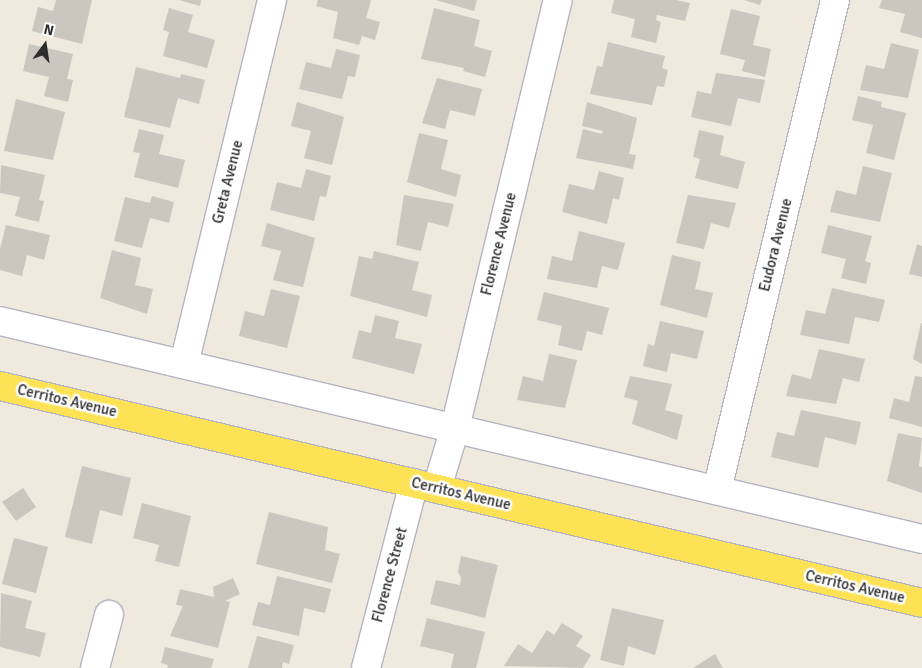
<!DOCTYPE html>
<style>
body{margin:0}
#map{position:relative;width:922px;height:668px;overflow:hidden;background:#f0e9de;font-family:Signika,sans-serif}
div>[style]{position:absolute}
.building>*{inset:0;background:#cbc6be}
.roads{filter:drop-shadow(1px 0 #b2b4c2) drop-shadow(-1px 0 #b2b4c2) drop-shadow(0 1px #b2b4c2) drop-shadow(0 -1px #b2b4c2)}
.minor>*{height:28px;margin:-14px;padding:0 14px;transform-origin:14px;border-radius:14px;background:#fff}
.major>*{height:28px;margin:-14px;padding:0 14px;transform-origin:14px;border-radius:14px;background:#fee255}
span{translate:-50% -50%;white-space:nowrap;text-align:center;line-height:1.15;-webkit-text-stroke:5px #fff;paint-order:stroke}
.street-label{font-size:15px;color:#2d2d2d}
.north{position:absolute;left:20px;top:20px;width:50px;height:50px;-webkit-text-stroke:4px #fff;paint-order:stroke;rotate:14deg;font-size:14px;font-weight:700;line-height:20px;text-align:center;color:#2d2d2d}
.north::after{content:'';display:block;margin:auto;width:18px;height:22px;background:#2d2d2d;clip-path:polygon(50% 0,100% 100%,50% 72%,0 100%)}
</style>
<div id="map">
<div class="building">
<div style="clip-path:polygon(56px 0,92px 0,82px 44px,32px 31px,38px 7px,53px 11px)"></div>
<div style="clip-path:polygon(179px 0,201px 0,200px 6px)"></div>
<div style="clip-path:polygon(318px 0,371px 0,366px 18px,380px 22px,375px 40px,362px 36px,359px 45px,333px 38px,338px 12px,316px 6px)"></div>
<div style="clip-path:polygon(436px 0,477px 0,474px 11px)"></div>
<div style="clip-path:polygon(614px 0,676px 0,690px 3px,685px 21px,657px 15px,656px 20px,661px 22px,656px 43px,631px 37px,635px 19px,611px 13px)"></div>
<div style="clip-path:polygon(744px 0,762px 0,760px 5px)"></div>
<div style="clip-path:polygon(882px 0,922px 0,922px 38px,900px 32px,905px 14px,879px 8px)"></div>
<div style="clip-path:polygon(169px 8px,193px 15px,188px 32px,215px 40px,207px 68px,163px 56px,169px 32px,163px 30px)"></div>
<div style="clip-path:polygon(434px 8px,480px 20px,474px 46px,492px 51px,485px 77px,463px 71px,464px 68px,421px 59px)"></div>
<div style="clip-path:polygon(731px 9px,760px 16px,753px 45px,771px 49px,765px 77px,742px 71px,745px 60px,720px 54px)"></div>
<div style="clip-path:polygon(608px 42px,665px 56px,662px 68px,668px 70px,664px 87px,657px 86px,652px 105px,590px 94px,597px 66px,602px 67px)"></div>
<div style="clip-path:polygon(891px 43px,919px 50px,908px 98px,860px 90px,866px 65px,884px 69px)"></div>
<div style="clip-path:polygon(29px 44px,73px 54px,67px 79px,73px 80px,68px 102px,44px 96px,49px 77px,23px 71px)"></div>
<div style="clip-path:polygon(336px 49px,360px 55px,355px 77px,348px 76px,342px 99px,299px 89px,306px 62px,331px 68px)"></div>
<div style="clip-path:polygon(136px 67px,180px 78px,181px 74px,205px 80px,199px 104px,178px 98px,170px 128px,124px 117px)"></div>
<div style="clip-path:polygon(716px 73px,765px 80px,760px 103px,738px 98px,731px 126px,691px 117px,697px 91px,711px 94px)"></div>
<div style="clip-path:polygon(437px 78px,482px 89px,475px 116px,450px 110px,445px 129px,422px 123px)"></div>
<div style="clip-path:polygon(858px 96px,882px 102px,881px 107px,906px 113px,894px 160px,866px 153px,873px 125px,852px 120px)"></div>
<div style="clip-path:polygon(16px 99px,65px 112px,53px 160px,4px 151px)"></div>
<div style="clip-path:polygon(297px 102px,344px 117px,332px 165px,304px 158px,311px 131px,291px 126px)"></div>
<div style="clip-path:polygon(587px 102px,637px 118px,629px 154px,636px 155px,633px 169px,576px 158px,583px 129px,602px 134px,603px 131px,582px 126px)"></div>
<div style="clip-path:polygon(139px 129px,164px 135px,159px 154px,185px 160px,178px 188px,134px 177px,140px 153px,133px 152px)"></div>
<div style="clip-path:polygon(699px 130px,724px 136px,720px 155px,745px 162px,738px 189px,695px 178px,700px 159px,693px 157px)"></div>
<div style="clip-path:polygon(419px 133px,448px 140px,441px 169px,461px 175px,456px 197px,407px 182px)"></div>
<div style="clip-path:polygon(1px 165px,45px 175px,39px 200px,44px 201px,39px 222px,15px 216px,20px 197px,0 193px)"></div>
<div style="clip-path:polygon(863px 166px,892px 173px,880px 222px,830px 212px,836px 190px,856px 195px)"></div>
<div style="clip-path:polygon(306px 169px,331px 176px,326px 197px,320px 196px,314px 221px,270px 210px,277px 182px,301px 188px)"></div>
<div style="clip-path:polygon(599px 171px,624px 178px,619px 200px,613px 198px,607px 224px,562px 212px,569px 184px,594px 190px)"></div>
<div style="clip-path:polygon(404px 195px,454px 204px,448px 227px,428px 222px,421px 251px,396px 245px)"></div>
<div style="clip-path:polygon(688px 195px,736px 203px,729px 228px,711px 223px,704px 249px,676px 243px)"></div>
<div style="clip-path:polygon(152px 196px,174px 202px,169px 223px,150px 218px,142px 248px,114px 241px,125px 197px,150px 203px)"></div>
<div style="clip-path:polygon(267px 223px,315px 238px,303px 287px,273px 280px,281px 251px,261px 246px)"></div>
<div style="clip-path:polygon(6px 225px,50px 235px,44px 260px,27px 255px,22px 276px,0 270px,0 249px)"></div>
<div style="clip-path:polygon(828px 225px,872px 236px,865px 261px,871px 263px,866px 284px,841px 278px,846px 259px,821px 253px)"></div>
<div style="clip-path:polygon(579px 231px,625px 243px,618px 270px,602px 266px,597px 288px,547px 279px,552px 256px,572px 261px)"></div>
<div style="clip-path:polygon(917px 244px,922px 246px,922px 277px,909px 274px)"></div>
<div style="clip-path:polygon(112px 250px,141px 258px,135px 285px,153px 289px,147px 314px,100px 298px)"></div>
<div style="clip-path:polygon(374px 251px,419px 262px,412px 290px,432px 295px,427px 317px,350px 296px,359px 256px,372px 259px)"></div>
<div style="clip-path:polygon(672px 255px,701px 262px,695px 289px,713px 293px,707px 318px,660px 305px)"></div>
<div style="clip-path:polygon(832px 288px,885px 300px,879px 322px,855px 317px,849px 344px,800px 335px,806px 310px,825px 314px)"></div>
<div style="clip-path:polygon(271px 289px,300px 296px,287px 348px,239px 336px,245px 311px,264px 316px)"></div>
<div style="clip-path:polygon(544px 292px,609px 308px,602px 335px,587px 331px,582px 351px,558px 345px,562px 326px,537px 320px)"></div>
<div style="clip-path:polygon(375px 315px,399px 321px,395px 338px,422px 344px,414px 374px,352px 358px,359px 330px,371px 333px)"></div>
<div style="clip-path:polygon(660px 321px,704px 331px,697px 359px,671px 353px,667px 372px,643px 366px,648px 344px,654px 346px)"></div>
<div style="clip-path:polygon(921px 323px,922px 323px,922px 364px,913px 359px)"></div>
<div style="clip-path:polygon(819px 349px,865px 359px,859px 382px,843px 378px,836px 404px,786px 396px,792px 374px,811px 379px)"></div>
<div style="clip-path:polygon(549px 354px,577px 360px,565px 408px,517px 400px,523px 376px,543px 381px)"></div>
<div style="clip-path:polygon(630px 376px,672px 384px,665px 410px,683px 415px,677px 440px,632px 424px,638px 401px,624px 397px)"></div>
<div style="clip-path:polygon(915px 376px,922px 377px,922px 427px,889px 418px,894px 398px,909px 402px)"></div>
<div style="clip-path:polygon(801px 410px,861px 422px,856px 445px,825px 437px,818px 468px,771px 457px,777px 432px,794px 436px)"></div>
<div style="clip-path:polygon(898px 433px,922px 438px,919px 466px,922px 467px,922px 493px,887px 481px)"></div>
<div style="clip-path:polygon(82px 466px,131px 478px,122px 516px,100px 510px,92px 544px,65px 537px)"></div>
<div style="clip-path:polygon(23px 488px,36px 507px,16px 521px,2px 502px)"></div>
<div style="clip-path:polygon(142px 503px,191px 516px,179px 567px,155px 561px,159px 545px,133px 538px)"></div>
<div style="clip-path:polygon(269px 512px,328px 527px,325px 550px,340px 554px,332px 583px,256px 564px)"></div>
<div style="clip-path:polygon(14px 538px,48px 547px,36px 593px,2px 584px)"></div>
<div style="clip-path:polygon(461px 556px,498px 565px,485px 618px,430px 604px,436px 580px,460px 585px,461px 578px,458px 572px)"></div>
<div style="clip-path:polygon(277px 576px,331px 589px,325px 613px,304px 608px,299px 636px,252px 625px,258px 602px,270px 605px)"></div>
<div style="clip-path:polygon(233px 578px,240px 594px,225px 601px,230px 602px,218px 648px,170px 636px,183px 606px,176px 605px,180px 589px,214px 597px,213px 587px)"></div>
<div style="clip-path:polygon(1px 593px,32px 601px,25px 628px,46px 633px,40px 657px,0 647px)"></div>
<div style="clip-path:polygon(612px 608px,664px 620px,655px 655px,628px 646px,624px 666px,600px 660px)"></div>
<div style="clip-path:polygon(427px 618px,485px 632px,476px 668px,451px 668px,454px 654px,420px 646px)"></div>
<div style="clip-path:polygon(562px 623px,583px 636px,576px 646px,591px 655px,583px 668px,504px 666px,518px 644px,532px 653px,547px 630px,554px 635px)"></div>
<div style="clip-path:polygon(257px 636px,294px 645px,289px 664px,283px 662px,282px 668px,248px 668px)"></div>
<div style="clip-path:polygon(165px 647px,214px 659px,211px 668px,167px 668px,168px 665px,161px 663px)"></div>
<div style="clip-path:polygon(715px 654px,723px 668px,693px 668px)"></div>
</div>
<div class="roads">
<div class="minor">
<div style="left:0;top:321px;width:947px;rotate:13.3deg"></div>
<div style="left:184px;top:364px;width:374px;rotate:-76.4deg"></div>
<div style="left:437px;top:488px;width:63px;rotate:-73.3deg"></div>
<div style="left:455px;top:428px;width:440px;rotate:-76.5deg"></div>
<div style="left:717px;top:490px;width:504px;rotate:-76.46deg"></div>
<div style="left:95px;top:668px;width:55px;rotate:-75.2deg"></div>
<div style="left:366px;top:668px;width:191px;rotate:-75.5deg"></div>
</div>
<div class="major">
<div style="left:0;top:386px;width:947px;rotate:13.24deg"></div>
</div>
</div>
<div class="street-label">
<span style="left:228px;top:182px;rotate:-76deg">Greta Avenue</span>
<span style="left:499px;top:244px;rotate:-76deg">Florence Avenue</span>
<span style="left:776px;top:245px;rotate:-76deg">Eudora Avenue</span>
<span style="left:67px;top:401px;rotate:13deg">Cerritos Avenue</span>
<span style="left:461px;top:494px;rotate:13deg">Cerritos Avenue</span>
<span style="left:390px;top:575px;rotate:-75deg">Florence Street</span>
<span style="left:855px;top:587px;rotate:13deg">Cerritos Avenue</span>
</div>
<div class="north">N</div>
</div>
